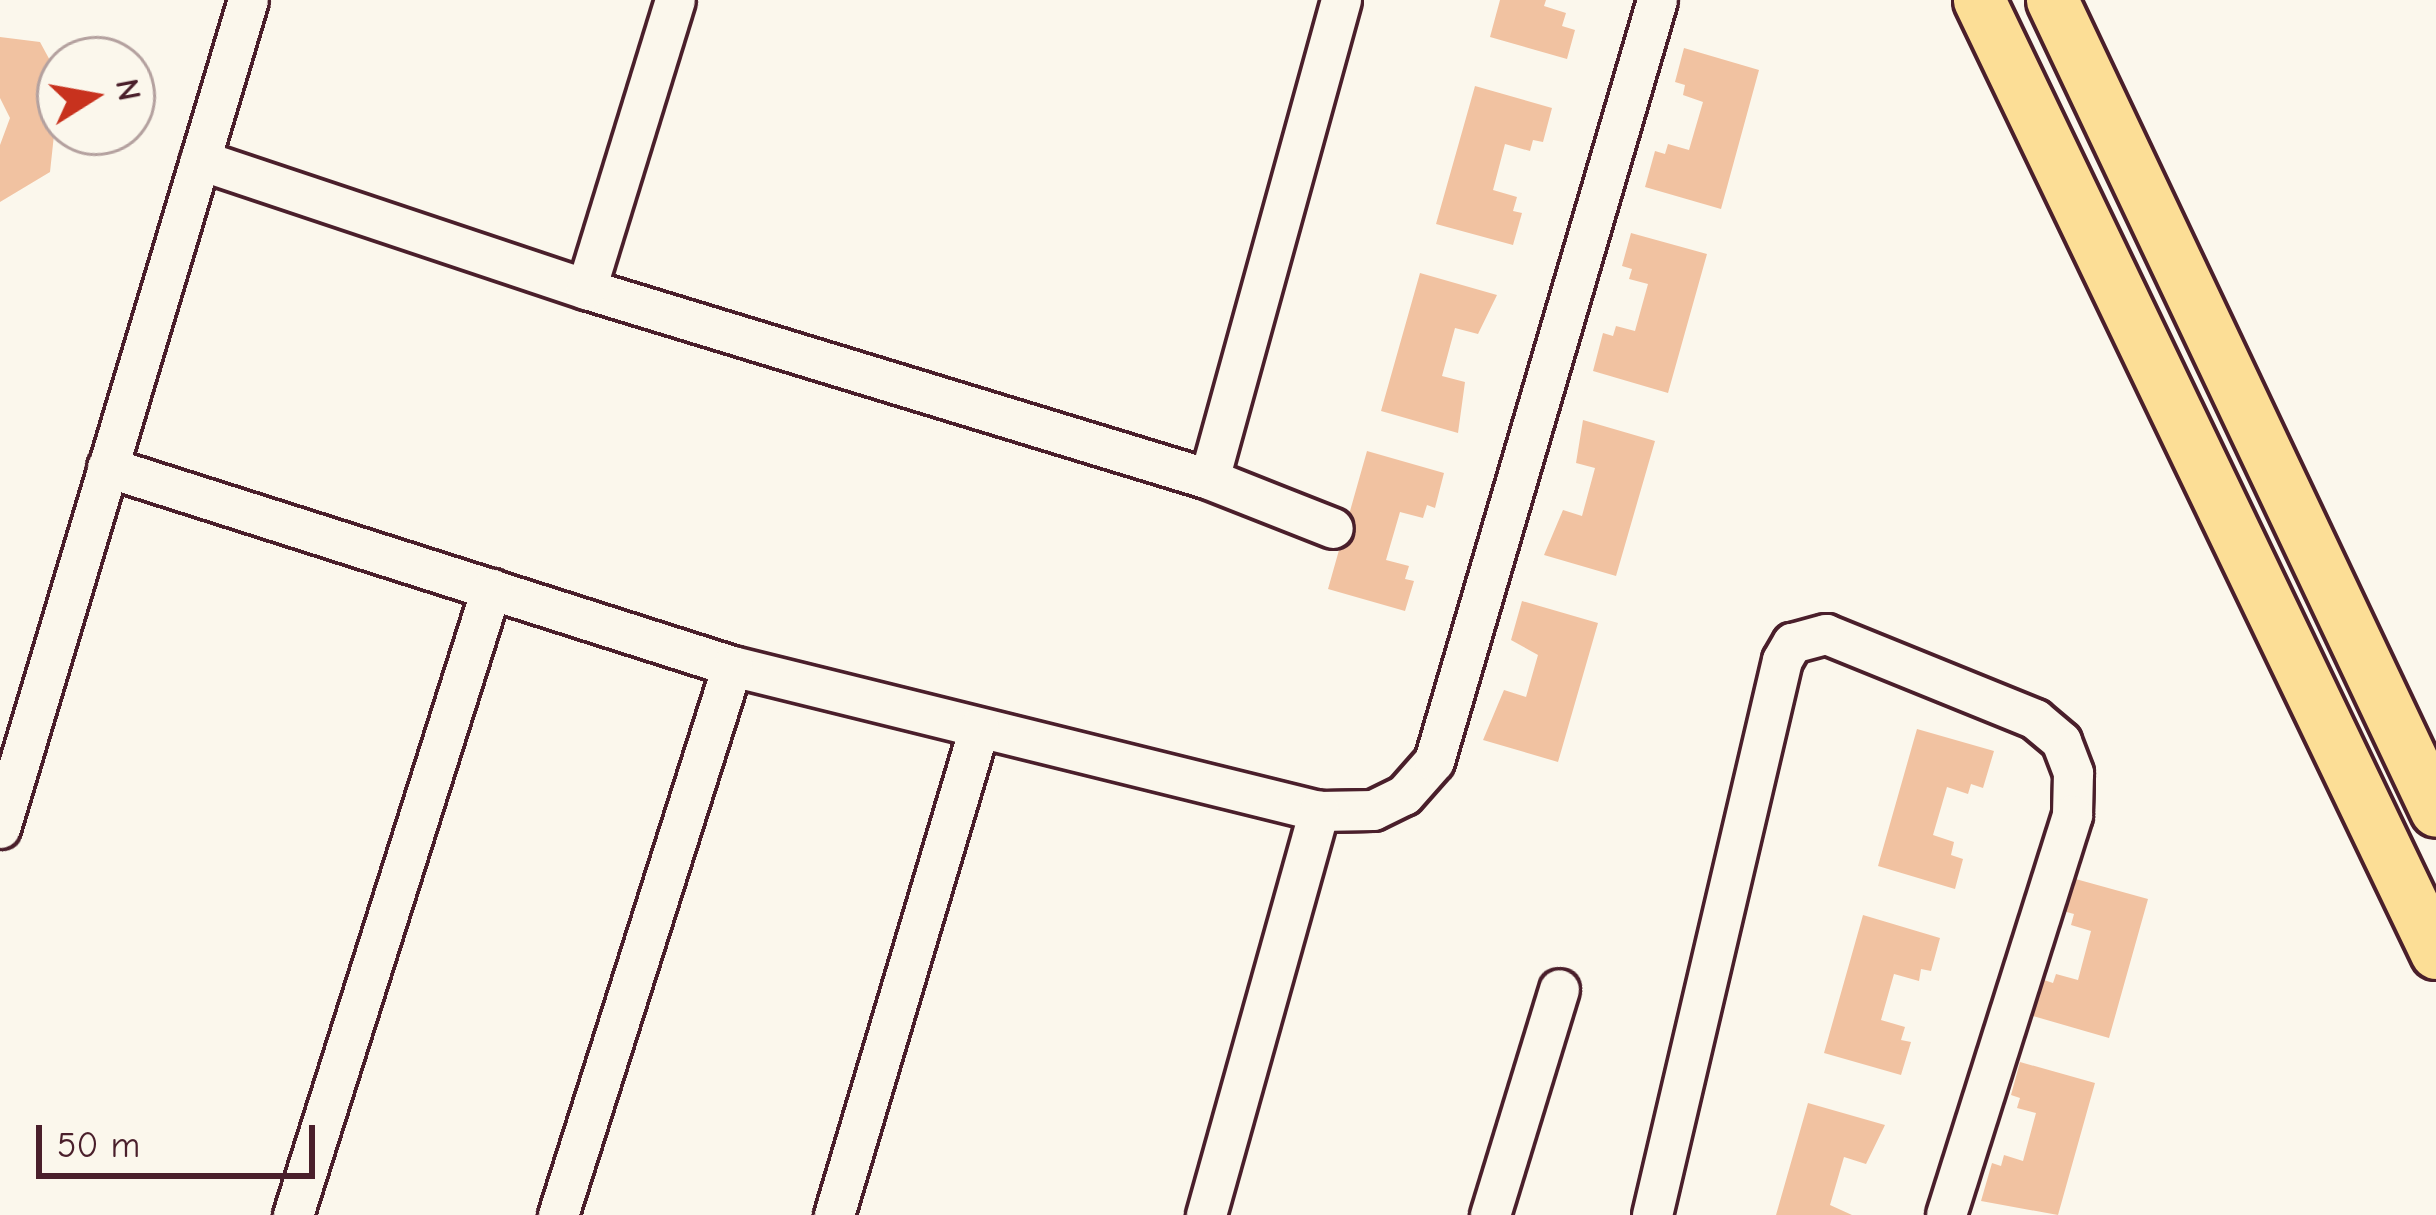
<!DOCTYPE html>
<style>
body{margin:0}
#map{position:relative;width:2436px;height:1215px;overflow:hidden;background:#fbf7ec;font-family:"Comic Neue",sans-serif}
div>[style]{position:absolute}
.building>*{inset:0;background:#f1c2a1}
.roads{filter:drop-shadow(3px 0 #4a1f2b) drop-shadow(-3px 0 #4a1f2b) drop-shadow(0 3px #4a1f2b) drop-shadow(0 -3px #4a1f2b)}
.minor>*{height:39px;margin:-19.5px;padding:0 19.5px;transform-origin:19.5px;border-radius:19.5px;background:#fbf7ec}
.major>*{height:51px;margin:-25.5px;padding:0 25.5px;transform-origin:25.5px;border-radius:25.5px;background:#fcde96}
span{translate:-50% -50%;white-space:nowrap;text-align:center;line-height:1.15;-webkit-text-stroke:10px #fbf7ec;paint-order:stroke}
.north{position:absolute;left:36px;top:36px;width:120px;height:120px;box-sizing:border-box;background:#fbf7ec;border:3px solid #b4a19f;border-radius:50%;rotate:79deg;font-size:33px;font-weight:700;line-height:48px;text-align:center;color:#4a1f2b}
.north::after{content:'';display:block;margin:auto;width:42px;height:54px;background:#c8321e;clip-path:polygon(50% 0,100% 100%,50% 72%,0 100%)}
.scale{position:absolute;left:36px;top:1125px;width:279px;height:54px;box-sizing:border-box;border:6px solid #4a1f2b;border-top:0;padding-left:15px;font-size:36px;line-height:42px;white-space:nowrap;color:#4a1f2b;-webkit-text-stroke:9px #fbf7ec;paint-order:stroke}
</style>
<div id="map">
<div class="building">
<div style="clip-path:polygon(1500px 0,1546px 0,1544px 6px,1566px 13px,1562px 26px,1575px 30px,1567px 59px,1490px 37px)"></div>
<div style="clip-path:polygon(0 37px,40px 42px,60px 79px,50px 172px,0 202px,0 145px,10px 118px,0 98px)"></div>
<div style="clip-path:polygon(1684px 48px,1759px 70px,1721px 209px,1645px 187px,1655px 151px,1665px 154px,1668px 144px,1689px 150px,1703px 102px,1683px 95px,1685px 85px,1675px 82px)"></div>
<div style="clip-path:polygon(1475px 86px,1552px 108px,1543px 142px,1533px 140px,1530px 151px,1505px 144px,1493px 190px,1517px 197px,1513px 211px,1522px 213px,1513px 245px,1436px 224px)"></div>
<div style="clip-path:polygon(1631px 233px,1707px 254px,1668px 393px,1593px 371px,1603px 333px,1613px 336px,1616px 326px,1635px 331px,1648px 284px,1629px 279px,1632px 269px,1622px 266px)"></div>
<div style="clip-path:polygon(1420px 273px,1497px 295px,1478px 334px,1455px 328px,1442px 376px,1465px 382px,1458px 433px,1381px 411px)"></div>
<div style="clip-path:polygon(1583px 420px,1655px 441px,1616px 576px,1544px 555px,1563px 510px,1582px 516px,1595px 468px,1576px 463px)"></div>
<div style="clip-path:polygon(1367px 451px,1444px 473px,1435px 508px,1427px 505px,1423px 518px,1400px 512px,1386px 560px,1409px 566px,1405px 579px,1414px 581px,1405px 611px,1328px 589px)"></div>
<div style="clip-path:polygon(1522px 601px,1598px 623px,1558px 762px,1483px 740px,1504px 690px,1526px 697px,1538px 655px,1511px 640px)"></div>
<div style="clip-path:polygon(1917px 729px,1994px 751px,1983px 788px,1971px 784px,1968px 794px,1947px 787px,1933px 835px,1954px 842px,1951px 855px,1963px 859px,1955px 889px,1878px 866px)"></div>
<div style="clip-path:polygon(2072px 878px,2148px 899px,2109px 1038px,2033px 1016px,2044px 980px,2053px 983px,2056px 974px,2078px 980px,2091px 931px,2071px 925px,2074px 914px,2063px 911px)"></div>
<div style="clip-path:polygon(1863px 915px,1940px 938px,1931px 971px,1921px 969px,1919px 981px,1894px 974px,1881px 1020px,1905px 1027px,1901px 1040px,1911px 1042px,1901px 1075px,1824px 1053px)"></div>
<div style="clip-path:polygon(2020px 1062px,2095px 1083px,2058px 1215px,1981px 1201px,1992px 1163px,2001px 1166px,2004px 1155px,2023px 1161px,2036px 1113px,2017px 1108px,2020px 1098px,2011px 1095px)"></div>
<div style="clip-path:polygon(1808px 1103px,1885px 1125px,1866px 1164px,1844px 1157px,1830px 1205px,1852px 1215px,1776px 1215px)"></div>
</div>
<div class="roads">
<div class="minor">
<div style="left:200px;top:160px;width:407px;rotate:18.5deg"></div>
<div style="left:586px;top:289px;width:651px;rotate:16.96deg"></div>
<div style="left:1209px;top:479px;width:133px;rotate:21.6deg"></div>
<div style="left:586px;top:289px;width:302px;rotate:-72.9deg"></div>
<div style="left:107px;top:467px;width:656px;rotate:17.66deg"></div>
<div style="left:732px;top:666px;width:605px;rotate:13.88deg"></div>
<div style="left:1319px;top:811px;width:54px;rotate:-1.1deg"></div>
<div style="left:1373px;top:810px;width:34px;rotate:-26deg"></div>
<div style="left:1404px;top:795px;width:45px;rotate:-48.6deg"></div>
<div style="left:1434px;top:761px;width:793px;rotate:-73.67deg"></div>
<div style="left:1209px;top:479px;width:497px;rotate:-74.6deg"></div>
<div style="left:0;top:828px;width:864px;rotate:-73.33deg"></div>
<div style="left:293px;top:1215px;width:657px;rotate:-72.45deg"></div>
<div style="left:558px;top:1215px;width:576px;rotate:-72.41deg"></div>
<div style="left:834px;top:1215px;width:508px;rotate:-73.42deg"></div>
<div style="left:1206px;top:1215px;width:420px;rotate:-74.4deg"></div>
<div style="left:1490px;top:1215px;width:236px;rotate:-73deg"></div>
<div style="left:1652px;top:1215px;width:570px;rotate:-76.82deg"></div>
<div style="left:1782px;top:660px;width:20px;rotate:-60deg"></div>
<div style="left:1792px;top:643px;width:35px;rotate:-15deg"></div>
<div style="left:1826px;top:634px;width:226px;rotate:22.1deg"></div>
<div style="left:2035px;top:719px;width:34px;rotate:40deg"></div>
<div style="left:2061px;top:741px;width:34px;rotate:69deg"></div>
<div style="left:2073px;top:773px;width:42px;rotate:91.4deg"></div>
<div style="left:2072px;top:815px;width:419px;rotate:107.5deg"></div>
</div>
<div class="major">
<div style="left:1979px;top:0;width:1057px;rotate:64.38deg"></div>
<div style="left:2052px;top:0;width:897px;rotate:64.66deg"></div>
</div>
</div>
<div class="north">N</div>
<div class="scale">50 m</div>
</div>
